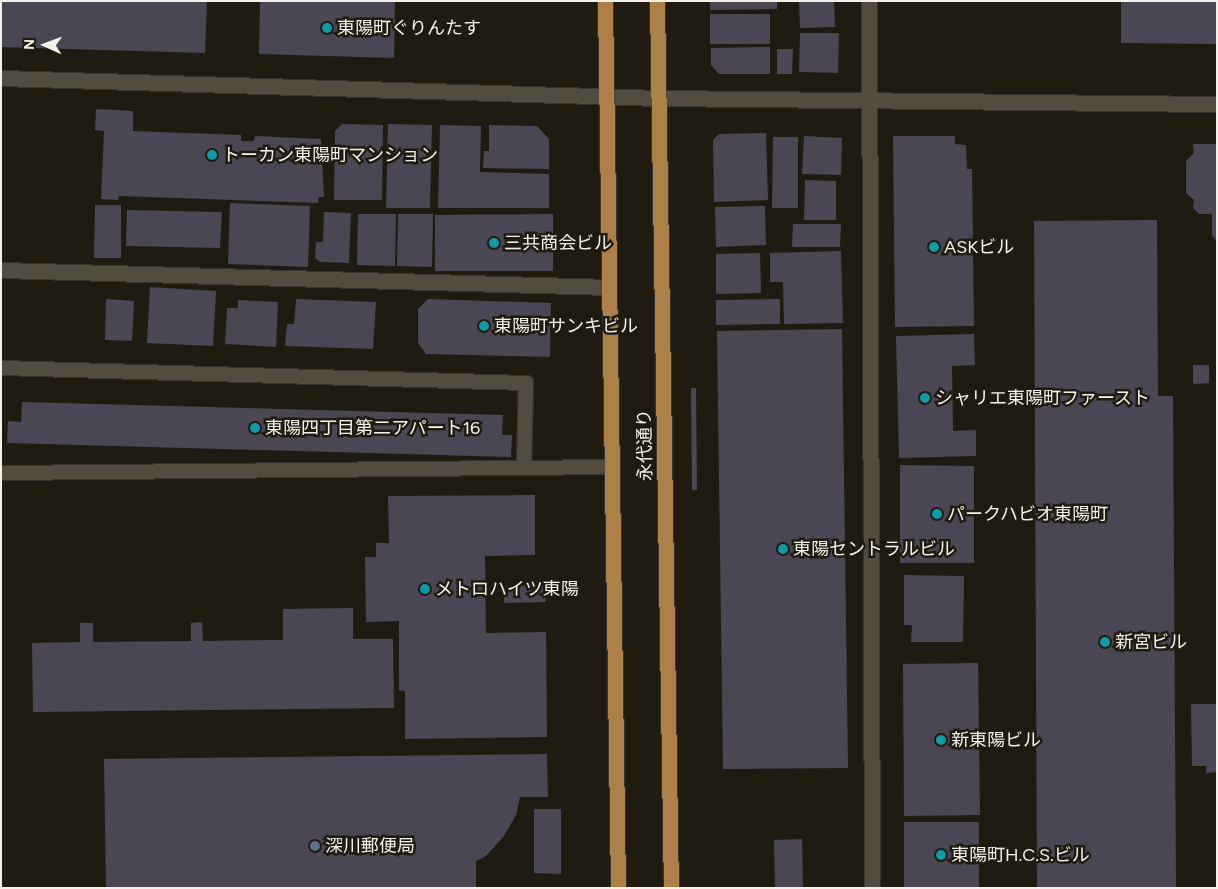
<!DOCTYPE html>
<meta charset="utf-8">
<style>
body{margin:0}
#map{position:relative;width:1218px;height:889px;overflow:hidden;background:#201b10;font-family:Figtree,"Noto Sans JP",sans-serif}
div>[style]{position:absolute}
.building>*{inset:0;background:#4b4653}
.roads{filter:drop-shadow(1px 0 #383530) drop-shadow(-1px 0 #383530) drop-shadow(0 1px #383530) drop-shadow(0 -1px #383530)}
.lane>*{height:14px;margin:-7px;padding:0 7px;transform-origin:7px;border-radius:7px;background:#514c3f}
.street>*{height:15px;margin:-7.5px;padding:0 7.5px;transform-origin:7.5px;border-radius:7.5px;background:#514c3f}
.secondary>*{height:15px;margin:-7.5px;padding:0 7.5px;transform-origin:7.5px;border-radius:7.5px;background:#514c3f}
.primary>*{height:15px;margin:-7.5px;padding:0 7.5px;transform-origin:7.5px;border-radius:7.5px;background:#ad804a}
.dots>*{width:14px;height:14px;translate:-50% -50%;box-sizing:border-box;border:2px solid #201b10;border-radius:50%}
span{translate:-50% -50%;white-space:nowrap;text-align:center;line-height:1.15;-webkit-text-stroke:5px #201b10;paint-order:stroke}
.poi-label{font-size:18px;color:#f4f1ea}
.left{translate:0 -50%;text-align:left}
.street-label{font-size:18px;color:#f4f1ea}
.frame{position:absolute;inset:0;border:2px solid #f4f1ea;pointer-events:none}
.north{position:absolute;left:20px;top:20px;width:50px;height:50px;-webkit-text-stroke:4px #201b10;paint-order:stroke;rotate:272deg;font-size:14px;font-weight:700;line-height:20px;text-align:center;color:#f4f1ea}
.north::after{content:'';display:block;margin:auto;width:18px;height:22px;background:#f4f1ea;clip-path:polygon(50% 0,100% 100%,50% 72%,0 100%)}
</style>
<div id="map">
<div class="building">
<div style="clip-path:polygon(1px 1px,207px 1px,205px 53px,1px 47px)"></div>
<div style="clip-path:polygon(260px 1px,395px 1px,394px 58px,259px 54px)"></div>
<div style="clip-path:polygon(710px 1px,777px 1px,777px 9px,710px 10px)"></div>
<div style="clip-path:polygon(799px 1px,834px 1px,835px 27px,800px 28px)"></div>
<div style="clip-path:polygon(1121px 1px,1217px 1px,1217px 44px,1121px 43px)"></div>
<div style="clip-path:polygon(710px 14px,770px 14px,770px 44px,710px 44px)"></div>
<div style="clip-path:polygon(800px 33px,839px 33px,838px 73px,799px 72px)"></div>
<div style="clip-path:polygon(770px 47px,770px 74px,719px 74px,711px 65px,711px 48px)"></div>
<div style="clip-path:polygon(777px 49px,793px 49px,792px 74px,777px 74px)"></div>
<div style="clip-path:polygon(96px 109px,133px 111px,133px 131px,241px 135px,241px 141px,254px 141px,255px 136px,321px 139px,324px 197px,318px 197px,318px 203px,119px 196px,118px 200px,101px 199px,104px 131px,95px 130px)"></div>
<div style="clip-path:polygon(342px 124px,383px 125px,382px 200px,334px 200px,335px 131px)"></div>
<div style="clip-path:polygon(388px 124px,432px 125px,430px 208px,386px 208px)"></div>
<div style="clip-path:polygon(440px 125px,481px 126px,480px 172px,549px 174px,549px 208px,438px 208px)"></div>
<div style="clip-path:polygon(489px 125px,537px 126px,549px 139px,549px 169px,483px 168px,484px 151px,489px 151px)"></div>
<div style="clip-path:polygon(766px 133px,768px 200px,714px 202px,713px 140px,719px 134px)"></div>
<div style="clip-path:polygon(804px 136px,842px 138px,841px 175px,802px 174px)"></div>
<div style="clip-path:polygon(893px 136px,955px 136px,955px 144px,966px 145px,967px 169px,972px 169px,974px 326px,895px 327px)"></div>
<div style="clip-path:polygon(773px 137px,798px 137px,798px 208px,772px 208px)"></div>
<div style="clip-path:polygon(1193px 144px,1217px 144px,1217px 241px,1212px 236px,1212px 214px,1199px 214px,1193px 208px,1194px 200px,1186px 193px,1186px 161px,1194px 153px)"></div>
<div style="clip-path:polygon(805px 180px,836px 181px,836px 220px,804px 220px)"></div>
<div style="clip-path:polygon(230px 203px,310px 206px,308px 267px,228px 264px)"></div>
<div style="clip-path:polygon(95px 205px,121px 205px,121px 258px,94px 258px)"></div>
<div style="clip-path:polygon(765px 206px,766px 245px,716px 247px,715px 207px)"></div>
<div style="clip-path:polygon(127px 210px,222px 212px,220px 248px,126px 246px)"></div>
<div style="clip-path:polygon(324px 212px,351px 213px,349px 263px,320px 262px,315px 258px,316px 242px,323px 242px)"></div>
<div style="clip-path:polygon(358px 214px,396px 214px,395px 266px,357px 265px)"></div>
<div style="clip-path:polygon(398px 214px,433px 214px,432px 267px,397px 266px)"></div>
<div style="clip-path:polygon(553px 214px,553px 271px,435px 271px,435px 215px)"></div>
<div style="clip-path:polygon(1157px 220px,1158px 396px,1173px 396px,1176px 888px,1037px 888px,1034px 221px)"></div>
<div style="clip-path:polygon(793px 224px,841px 224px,840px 247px,792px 247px)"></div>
<div style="clip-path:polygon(841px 251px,843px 323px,784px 324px,783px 282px,770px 282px,770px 253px)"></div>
<div style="clip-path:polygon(760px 253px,761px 293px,716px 294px,716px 254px)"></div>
<div style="clip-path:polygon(150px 287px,216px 291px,213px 346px,147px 343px)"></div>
<div style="clip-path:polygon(106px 299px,134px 301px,132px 341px,105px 340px)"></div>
<div style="clip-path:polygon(296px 299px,376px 302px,373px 349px,285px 346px,287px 324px,294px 324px)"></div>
<div style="clip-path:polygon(428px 299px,551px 303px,550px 357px,426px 354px,418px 343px,418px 309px)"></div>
<div style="clip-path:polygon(780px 299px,780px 324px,716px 325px,716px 300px)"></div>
<div style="clip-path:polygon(238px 300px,278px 302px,276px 347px,225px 344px,227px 308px,238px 308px)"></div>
<div style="clip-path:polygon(842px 329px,848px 768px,723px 769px,717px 331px)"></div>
<div style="clip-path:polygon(974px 334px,975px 365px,952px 366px,953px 431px,976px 430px,976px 456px,899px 458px,896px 336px)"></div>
<div style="clip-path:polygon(1193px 365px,1209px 365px,1209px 383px,1193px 384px)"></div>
<div style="clip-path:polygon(691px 388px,696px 388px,697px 490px,692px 490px)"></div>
<div style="clip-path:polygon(22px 402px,503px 415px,502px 435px,512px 435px,511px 457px,7px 443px,8px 421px,21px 422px)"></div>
<div style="clip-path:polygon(900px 465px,974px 466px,974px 563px,900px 563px)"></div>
<div style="clip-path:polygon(535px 495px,535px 555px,485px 556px,486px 633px,546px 632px,547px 737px,405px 739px,405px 691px,399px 690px,399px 621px,366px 622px,365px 557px,376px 557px,376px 543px,389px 543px,388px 496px)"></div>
<div style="clip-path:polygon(904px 575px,964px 576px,963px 642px,911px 642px,912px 625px,904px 625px)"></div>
<div style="clip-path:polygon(545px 585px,546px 602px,504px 603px,504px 586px)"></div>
<div style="clip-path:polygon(353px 608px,353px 639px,393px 639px,394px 708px,33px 712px,32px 643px,80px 642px,80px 623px,93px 623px,93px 642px,191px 641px,191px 623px,202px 622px,203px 641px,283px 640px,283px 609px)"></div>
<div style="clip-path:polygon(978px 663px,980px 815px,904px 816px,903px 664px)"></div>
<div style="clip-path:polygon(1191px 704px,1217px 704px,1217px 772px,1206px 773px,1206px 766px,1192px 766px)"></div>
<div style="clip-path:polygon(547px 754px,548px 797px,520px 797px,516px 815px,504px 836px,486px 856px,476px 861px,476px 888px,106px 888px,104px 759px)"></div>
<div style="clip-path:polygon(534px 809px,561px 809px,561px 874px,534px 873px)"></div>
<div style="clip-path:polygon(904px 822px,979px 822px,979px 888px,904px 888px)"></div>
<div style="clip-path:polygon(802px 839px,803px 888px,775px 888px,774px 840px)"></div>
</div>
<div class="roads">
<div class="lane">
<div style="left:1px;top:368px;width:525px;rotate:1.64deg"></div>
<div style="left:526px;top:383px;width:84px;rotate:91.4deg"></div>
<div style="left:1px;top:473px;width:610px;rotate:-0.56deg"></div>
</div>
<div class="street">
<div style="left:869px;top:1px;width:887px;rotate:89.81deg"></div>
<div style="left:659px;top:98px;width:558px;rotate:0.62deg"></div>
<div style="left:1px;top:270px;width:607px;rotate:1.6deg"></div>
</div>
<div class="secondary">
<div style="left:1px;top:78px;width:658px;rotate:1.74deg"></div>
</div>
<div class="primary">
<div style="left:605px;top:1px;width:887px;rotate:89.16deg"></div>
<div style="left:657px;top:1px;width:887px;rotate:89.1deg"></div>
</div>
</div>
<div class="dots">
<div style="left:327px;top:28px;background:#0f9aa8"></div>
<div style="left:212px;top:155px;background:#0f9aa8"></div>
<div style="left:494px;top:243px;background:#0f9aa8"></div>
<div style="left:934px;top:247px;background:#0f9aa8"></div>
<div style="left:484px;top:326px;background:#0f9aa8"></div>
<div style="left:925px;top:398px;background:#0f9aa8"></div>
<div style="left:255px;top:428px;background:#0f9aa8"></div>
<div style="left:937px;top:514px;background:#0f9aa8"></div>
<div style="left:783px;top:549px;background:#0f9aa8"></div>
<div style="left:425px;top:589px;background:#0f9aa8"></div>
<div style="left:1105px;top:642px;background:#0f9aa8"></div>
<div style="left:941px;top:740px;background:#0f9aa8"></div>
<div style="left:315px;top:846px;background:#5c6f8a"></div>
<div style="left:941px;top:855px;background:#0f9aa8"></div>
</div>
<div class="poi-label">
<span class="left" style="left:337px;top:28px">東陽町ぐりんたす</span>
<span class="left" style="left:222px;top:155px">トーカン東陽町マンション</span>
<span class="left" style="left:504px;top:243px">三共商会ビル</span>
<span class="left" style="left:944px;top:247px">ASKビル</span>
<span class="left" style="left:494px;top:326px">東陽町サンキビル</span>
<span class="left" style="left:935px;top:398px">シャリエ東陽町ファースト</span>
<span class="left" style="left:265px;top:428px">東陽四丁目第二アパート16</span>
<span class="left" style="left:947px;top:514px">パークハビオ東陽町</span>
<span class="left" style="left:793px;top:549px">東陽セントラルビル</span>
<span class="left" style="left:435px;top:589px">メトロハイツ東陽</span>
<span class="left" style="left:1115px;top:642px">新宮ビル</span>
<span class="left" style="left:951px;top:740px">新東陽ビル</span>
<span class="left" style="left:325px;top:846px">深川郵便局</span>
<span class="left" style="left:951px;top:855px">東陽町H.C.S.ビル</span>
</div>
<div class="street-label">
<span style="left:645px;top:445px;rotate:-91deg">永代通り</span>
</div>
<div class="frame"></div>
<div class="north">N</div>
</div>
